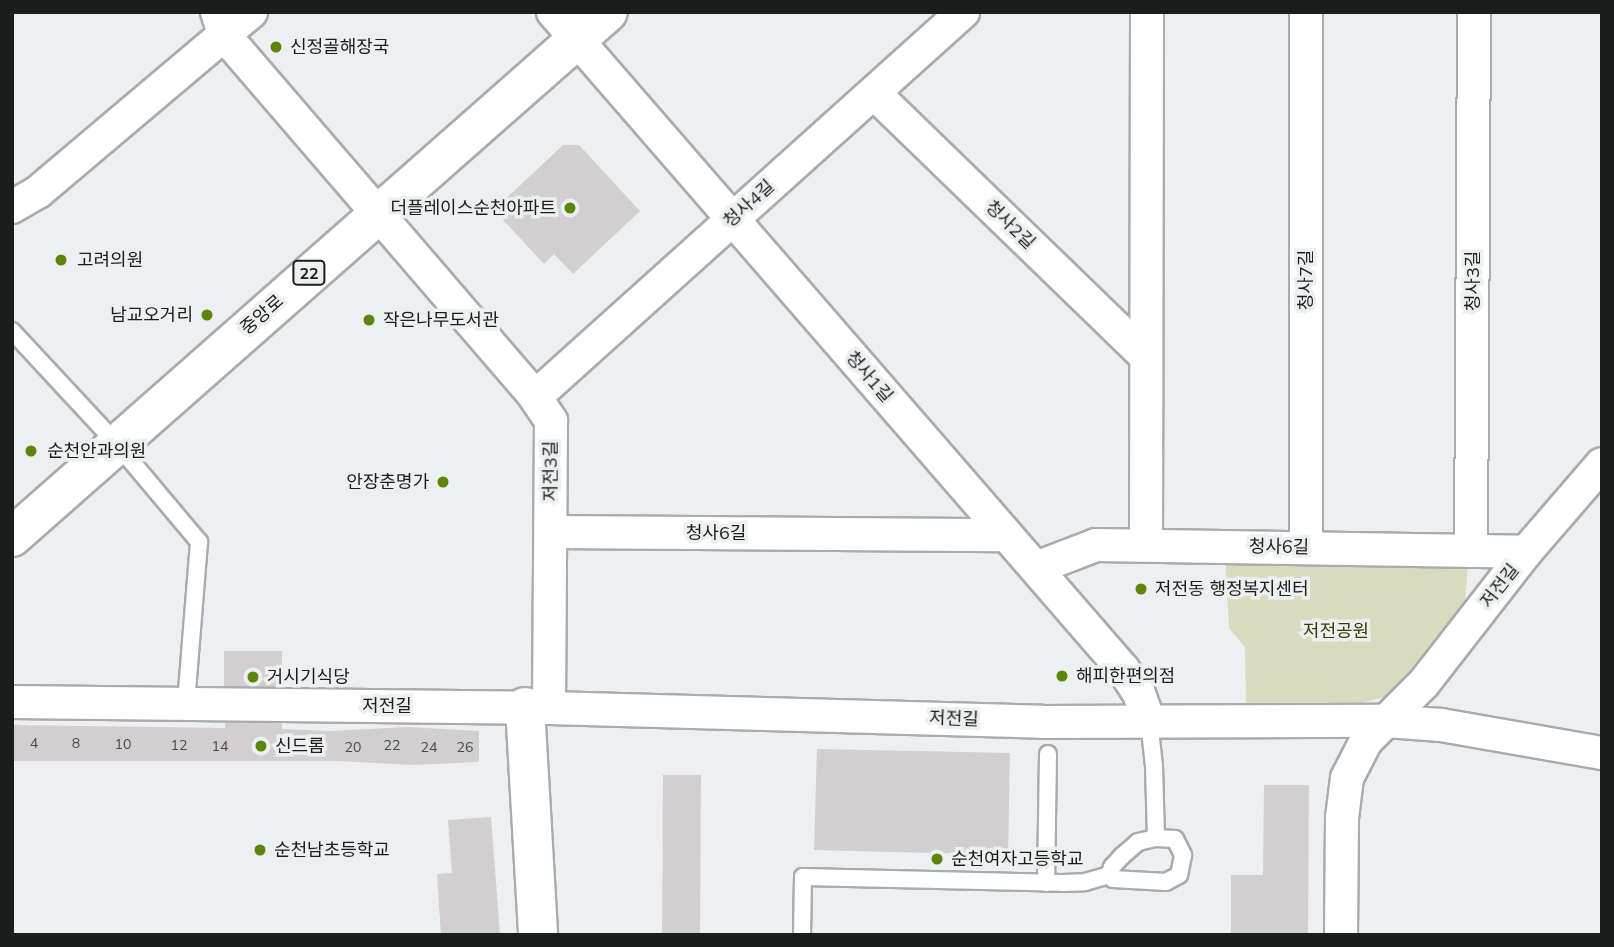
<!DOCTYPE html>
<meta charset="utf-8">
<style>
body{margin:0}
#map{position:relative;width:1614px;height:947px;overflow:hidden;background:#edeff1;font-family:Mulish,"Noto Sans KR",sans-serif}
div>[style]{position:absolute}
.green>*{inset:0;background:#d8dbbd}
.building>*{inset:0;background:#d2cfd0}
.roads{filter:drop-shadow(2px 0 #a9abad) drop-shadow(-2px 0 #a9abad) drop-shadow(0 2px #a9abad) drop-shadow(0 -2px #a9abad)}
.lane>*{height:16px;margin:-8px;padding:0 8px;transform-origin:8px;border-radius:8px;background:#fff}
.street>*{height:32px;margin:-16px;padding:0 16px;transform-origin:16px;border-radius:16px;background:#fff}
.secondary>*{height:38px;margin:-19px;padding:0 19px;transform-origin:19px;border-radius:19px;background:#fff}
.primary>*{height:38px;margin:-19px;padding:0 19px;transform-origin:19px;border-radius:19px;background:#fff}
.dots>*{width:19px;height:19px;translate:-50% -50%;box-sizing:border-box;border:4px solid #edeff1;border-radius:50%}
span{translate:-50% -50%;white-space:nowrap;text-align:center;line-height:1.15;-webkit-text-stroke:7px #edeff1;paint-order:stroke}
.number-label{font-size:14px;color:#494949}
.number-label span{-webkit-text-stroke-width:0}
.shield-label span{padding:2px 5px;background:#edeff1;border:2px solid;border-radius:5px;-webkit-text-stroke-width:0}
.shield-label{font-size:16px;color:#1b1c1c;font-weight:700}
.poi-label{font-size:18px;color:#1b1c1c}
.left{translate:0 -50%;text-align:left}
.right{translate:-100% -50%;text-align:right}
.street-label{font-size:18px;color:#1b1c1c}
.park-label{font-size:18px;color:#3a3c00}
.frame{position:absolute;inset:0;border:14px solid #1b1c1c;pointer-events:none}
</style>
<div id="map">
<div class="green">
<div style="clip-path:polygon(1225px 552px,1468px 566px,1465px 601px,1389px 696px,1344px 707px,1246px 707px,1245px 647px,1229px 628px)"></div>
</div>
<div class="building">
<div style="clip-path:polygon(563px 145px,579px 145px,640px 211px,573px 274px,554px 254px,544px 264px,503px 220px,510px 214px,500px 204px)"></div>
<div style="clip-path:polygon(224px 651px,282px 651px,282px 687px,224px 686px)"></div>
<div style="clip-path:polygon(225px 723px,282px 723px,282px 729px,331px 731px,408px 727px,479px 731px,479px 762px,413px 765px,337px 761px,12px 761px,12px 725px,225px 728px)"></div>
<div style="clip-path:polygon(817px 749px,1010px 753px,1008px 855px,814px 850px)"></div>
<div style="clip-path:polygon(663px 775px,701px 775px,700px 935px,662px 935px)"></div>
<div style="clip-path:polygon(1264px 785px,1309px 785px,1308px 935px,1231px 935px,1231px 875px,1263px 875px)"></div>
<div style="clip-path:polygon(491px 817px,500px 935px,441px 935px,437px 874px,452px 873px,448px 820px)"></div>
</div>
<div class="roads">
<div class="lane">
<div style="left:12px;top:331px;width:153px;rotate:47.1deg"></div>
<div style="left:116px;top:443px;width:129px;rotate:50deg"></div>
<div style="left:199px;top:542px;width:164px;rotate:94.6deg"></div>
<div style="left:1149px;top:721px;width:45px;rotate:83.7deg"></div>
<div style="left:1154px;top:766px;width:72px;rotate:88.4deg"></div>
<div style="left:1156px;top:838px;width:19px;rotate:3deg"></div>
<div style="left:1175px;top:839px;width:18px;rotate:63deg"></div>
<div style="left:1183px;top:855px;width:20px;rotate:101deg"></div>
<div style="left:1179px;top:875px;width:15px;rotate:152deg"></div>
<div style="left:1166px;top:882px;width:53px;rotate:-176.8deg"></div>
<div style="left:1113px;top:879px;width:6px;rotate:-135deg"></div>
<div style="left:1109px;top:875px;width:9px;rotate:-69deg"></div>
<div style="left:1112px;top:867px;width:15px;rotate:-48deg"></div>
<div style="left:1122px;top:856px;width:21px;rotate:-41deg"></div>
<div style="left:1138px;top:842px;width:18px;rotate:-13deg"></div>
<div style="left:1046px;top:883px;width:129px;rotate:-89.1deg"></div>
<div style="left:802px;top:935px;width:58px;rotate:-89deg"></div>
<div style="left:803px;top:877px;width:259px;rotate:1.3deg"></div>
<div style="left:1062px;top:883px;width:23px;rotate:-2deg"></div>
<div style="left:1085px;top:882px;width:25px;rotate:-16deg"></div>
</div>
<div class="street">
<div style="left:217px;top:12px;width:25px;rotate:72deg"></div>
<div style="left:225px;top:36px;width:476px;rotate:49.3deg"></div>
<div style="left:535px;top:397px;width:29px;rotate:56deg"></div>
<div style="left:551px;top:421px;width:287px;rotate:90.4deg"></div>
<div style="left:553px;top:12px;width:870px;rotate:49.06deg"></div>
<div style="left:1123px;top:669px;width:30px;rotate:57deg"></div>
<div style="left:1139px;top:694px;width:29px;rotate:70deg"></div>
<div style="left:1306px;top:12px;width:535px;rotate:90deg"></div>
<div style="left:874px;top:93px;width:379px;rotate:44.1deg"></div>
<div style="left:12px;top:207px;width:30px;rotate:-30deg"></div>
<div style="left:38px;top:192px;width:279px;rotate:-40.2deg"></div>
<div style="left:535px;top:397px;width:576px;rotate:-41.97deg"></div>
<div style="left:551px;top:532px;width:455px;rotate:0.4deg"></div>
<div style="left:1146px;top:544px;width:532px;rotate:-89.89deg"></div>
<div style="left:1471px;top:551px;width:539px;rotate:-89.68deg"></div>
<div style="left:1036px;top:568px;width:64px;rotate:-21deg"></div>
<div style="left:1096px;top:545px;width:430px;rotate:0.9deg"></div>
<div style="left:12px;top:702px;width:537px;rotate:0.64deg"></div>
<div style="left:549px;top:708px;width:494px;rotate:1.6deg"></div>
<div style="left:1043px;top:722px;width:343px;rotate:-0.2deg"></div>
<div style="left:1386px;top:721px;width:54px;rotate:-45deg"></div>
<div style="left:1424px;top:683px;width:166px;rotate:-52.1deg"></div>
<div style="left:1526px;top:552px;width:116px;rotate:-49.2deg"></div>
<div style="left:1341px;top:935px;width:117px;rotate:-89.5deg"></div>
<div style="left:1342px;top:818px;width:40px;rotate:-82.9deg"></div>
<div style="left:1347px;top:778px;width:42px;rotate:-62.8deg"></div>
<div style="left:1366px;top:741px;width:28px;rotate:-45deg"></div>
<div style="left:1386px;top:721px;width:55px;rotate:4.2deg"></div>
<div style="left:1441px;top:725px;width:163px;rotate:9.9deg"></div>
</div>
<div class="secondary">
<div style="left:525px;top:707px;width:228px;rotate:86.7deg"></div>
</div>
<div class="primary">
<div style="left:12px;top:537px;width:794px;rotate:-41.38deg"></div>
</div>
</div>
<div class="dots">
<div style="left:276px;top:47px;background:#5c850c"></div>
<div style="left:570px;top:208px;background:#5c850c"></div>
<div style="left:61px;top:260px;background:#5c850c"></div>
<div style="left:207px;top:315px;background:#5c850c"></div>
<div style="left:369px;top:320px;background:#5c850c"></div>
<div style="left:31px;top:451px;background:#5c850c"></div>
<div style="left:443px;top:482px;background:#5c850c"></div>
<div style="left:1141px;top:589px;background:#5c850c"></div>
<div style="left:1062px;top:676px;background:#5c850c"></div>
<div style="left:253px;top:677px;background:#5c850c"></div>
<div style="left:261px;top:746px;background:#5c850c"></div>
<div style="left:260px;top:850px;background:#5c850c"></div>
<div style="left:937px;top:859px;background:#5c850c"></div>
</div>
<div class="number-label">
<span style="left:34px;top:743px">4</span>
<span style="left:76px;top:743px">8</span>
<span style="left:123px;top:744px">10</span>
<span style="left:179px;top:745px">12</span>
<span style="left:392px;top:745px">22</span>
<span style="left:220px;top:746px">14</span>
<span style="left:353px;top:747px">20</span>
<span style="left:429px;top:747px">24</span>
<span style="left:465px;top:747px">26</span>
</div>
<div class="shield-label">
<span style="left:309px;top:273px">22</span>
</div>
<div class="poi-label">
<span class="left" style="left:290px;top:47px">신정골해장국</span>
<span class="right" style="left:556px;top:208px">더플레이스순천아파트</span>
<span class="left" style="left:77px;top:260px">고려의원</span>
<span class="right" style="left:193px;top:315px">남교오거리</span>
<span class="left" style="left:383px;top:320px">작은나무도서관</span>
<span class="left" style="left:47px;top:451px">순천안과의원</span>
<span class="right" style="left:429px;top:482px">안장춘명가</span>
<span class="left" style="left:1155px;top:589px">저전동 행정복지센터</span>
<span class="left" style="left:1076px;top:676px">해피한편의점</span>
<span class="left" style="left:267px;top:677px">거시기식당</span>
<span class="left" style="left:275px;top:746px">신드롬</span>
<span class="left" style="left:274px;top:850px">순천남초등학교</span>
<span class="left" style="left:951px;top:859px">순천여자고등학교</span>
</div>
<div class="street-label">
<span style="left:749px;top:204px;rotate:-42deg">청사4길</span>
<span style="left:1010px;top:225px;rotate:44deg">청사2길</span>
<span style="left:1306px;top:280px;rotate:-90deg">청사7길</span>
<span style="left:1473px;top:281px;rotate:-90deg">청사3길</span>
<span style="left:262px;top:315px;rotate:-41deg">중앙로</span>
<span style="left:869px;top:377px;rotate:49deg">청사1길</span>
<span style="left:551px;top:471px;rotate:-90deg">저전3길</span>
<span style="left:716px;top:533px">청사6길</span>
<span style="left:1279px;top:547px;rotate:1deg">청사6길</span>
<span style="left:1500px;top:586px;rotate:-52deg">저전길</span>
<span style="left:387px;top:706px">저전길</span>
<span style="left:954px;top:719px;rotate:2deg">저전길</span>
</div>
<div class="park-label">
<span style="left:1336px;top:631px">저전공원</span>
</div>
<div class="frame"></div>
</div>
